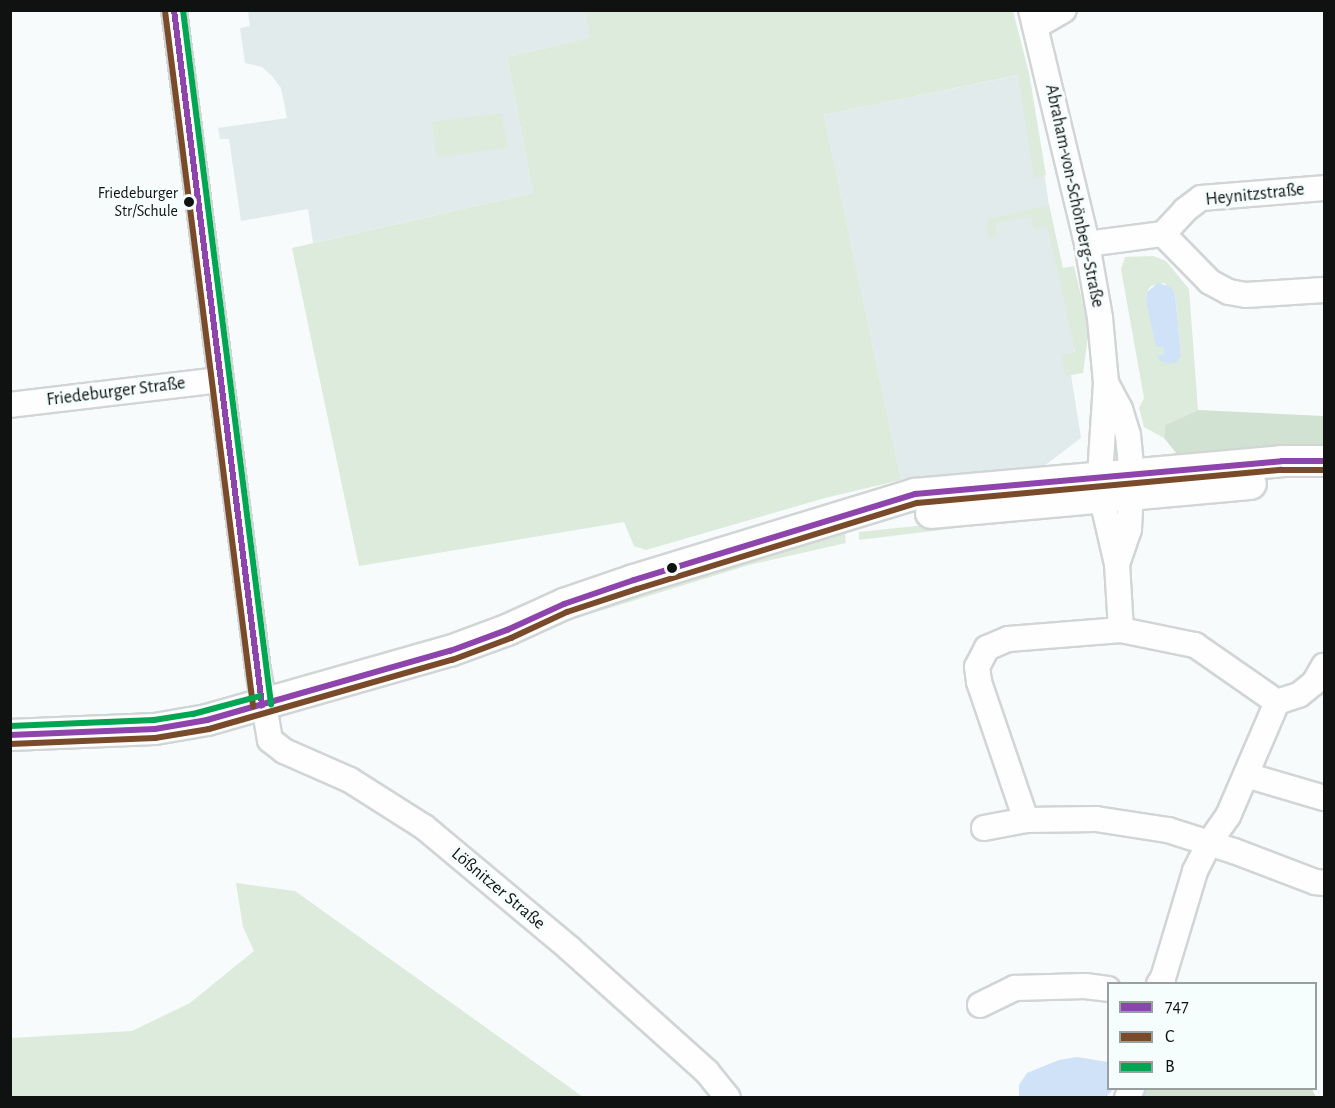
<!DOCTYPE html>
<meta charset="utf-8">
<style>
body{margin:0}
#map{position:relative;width:1335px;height:1108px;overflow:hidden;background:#f7fbfb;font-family:"Alegreya Sans",sans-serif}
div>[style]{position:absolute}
.built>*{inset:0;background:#e1ebeb}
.green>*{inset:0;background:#dcebdc}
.forest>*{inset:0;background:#d2e2d2}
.water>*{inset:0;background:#cfe2f7}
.roads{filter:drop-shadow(2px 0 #d2d5d5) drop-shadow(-2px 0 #d2d5d5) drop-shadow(0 2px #d2d5d5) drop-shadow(0 -2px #d2d5d5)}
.minor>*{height:24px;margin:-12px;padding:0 12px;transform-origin:12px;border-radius:12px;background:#fefefe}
.major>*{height:30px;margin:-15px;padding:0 15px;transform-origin:15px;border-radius:15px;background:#fefefe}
.bus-1>*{height:6px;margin:-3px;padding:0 3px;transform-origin:3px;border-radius:3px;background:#8e44ad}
.bus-2>*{height:6px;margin:-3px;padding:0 3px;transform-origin:3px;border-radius:3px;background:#7a4b2a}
.bus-3>*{height:6px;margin:-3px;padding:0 3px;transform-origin:3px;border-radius:3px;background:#00a651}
.dots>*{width:16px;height:16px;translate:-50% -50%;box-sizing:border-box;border:3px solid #f5fdfd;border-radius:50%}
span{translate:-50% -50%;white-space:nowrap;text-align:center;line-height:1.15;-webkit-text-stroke:6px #f5fdfd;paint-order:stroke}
.bus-label{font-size:16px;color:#101212}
.right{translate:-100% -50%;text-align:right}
.street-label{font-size:18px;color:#101212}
.frame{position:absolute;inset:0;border:12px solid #101212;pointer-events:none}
.legend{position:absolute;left:1107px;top:982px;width:210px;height:108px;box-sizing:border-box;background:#f5fdfd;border:2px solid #999f9f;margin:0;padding:8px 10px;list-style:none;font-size:18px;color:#101212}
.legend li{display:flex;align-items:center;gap:12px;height:30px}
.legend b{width:30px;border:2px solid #999f9f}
</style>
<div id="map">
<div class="built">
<div style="clip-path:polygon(248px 11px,586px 11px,591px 38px,507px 57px,533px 193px,313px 243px,308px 209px,241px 221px,229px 139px,220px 139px,218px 128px,287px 118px,281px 88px,272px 76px,262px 67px,245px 63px,240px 28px,250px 26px)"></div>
<div style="clip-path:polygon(1029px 73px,1049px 205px,1076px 337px,1071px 375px,1081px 438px,1040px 469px,901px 480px,824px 115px)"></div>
</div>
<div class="green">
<div style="clip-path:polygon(586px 11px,1013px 11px,1029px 73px,1046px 175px,1034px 178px,1018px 75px,824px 115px,901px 480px,825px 498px,646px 550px,634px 546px,624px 522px,359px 566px,292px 248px,533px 193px,507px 57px,590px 38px)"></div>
<div style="clip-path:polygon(502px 113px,507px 148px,437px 157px,432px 122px)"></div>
<div style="clip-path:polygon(1049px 205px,1063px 268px,1074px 266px,1089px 330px,1083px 373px,1066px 376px,1061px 355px,1075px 352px,1048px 227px,1034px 229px,1031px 216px,995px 223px,997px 236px,989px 238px,986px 220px)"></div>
<div style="clip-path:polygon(evenodd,1153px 256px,1166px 261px,1189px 289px,1198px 410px,1165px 425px,1164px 438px,1144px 427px,1139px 408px,1144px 398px,1121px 269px,1125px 257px,1153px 256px,1164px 283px,1175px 294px,1181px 355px,1157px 355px,1164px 354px,1163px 347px,1146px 300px,1147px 292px,1151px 286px,1164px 283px)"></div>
<div style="clip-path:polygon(1021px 515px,1054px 516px,859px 540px,859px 532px)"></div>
<div style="clip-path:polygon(845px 533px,846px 543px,749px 565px,577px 618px,574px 609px,829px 535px)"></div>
<div style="clip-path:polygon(236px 883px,295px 891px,583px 1097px,11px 1097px,11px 1038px,132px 1031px,190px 1003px,254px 951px,243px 927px)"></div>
</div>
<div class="forest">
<div style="clip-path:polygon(1198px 410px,1324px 416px,1324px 445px,1286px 444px,1177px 454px,1164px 438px,1165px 425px)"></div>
<div style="clip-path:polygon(1132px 1088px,1312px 1089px,1316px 1097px,1127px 1098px)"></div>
</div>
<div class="water">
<div style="clip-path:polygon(1158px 283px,1171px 287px,1175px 294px,1181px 355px,1176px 363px,1170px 364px,1160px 361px,1157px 355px,1164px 354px,1163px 347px,1156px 347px,1146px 300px,1147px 292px)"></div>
<div style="clip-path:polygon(1077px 1057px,1108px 1062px,1108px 1088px,1114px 1089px,1106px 1097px,1019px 1097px,1019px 1085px,1027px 1073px,1059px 1060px)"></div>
</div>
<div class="roads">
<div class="minor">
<div style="left:174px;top:10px;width:665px;rotate:82.75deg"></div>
<div style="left:258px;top:670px;width:71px;rotate:80.3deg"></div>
<div style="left:270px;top:740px;width:18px;rotate:38deg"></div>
<div style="left:284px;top:751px;width:72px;rotate:23.7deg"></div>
<div style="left:350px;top:780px;width:88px;rotate:32.4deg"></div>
<div style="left:424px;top:827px;width:189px;rotate:39.8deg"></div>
<div style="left:569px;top:948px;width:186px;rotate:41.9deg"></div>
<div style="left:707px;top:1072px;width:33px;rotate:51deg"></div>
<div style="left:1031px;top:10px;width:241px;rotate:76.5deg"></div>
<div style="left:1087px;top:244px;width:75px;rotate:80deg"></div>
<div style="left:1100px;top:318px;width:65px;rotate:84.7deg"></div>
<div style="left:1106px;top:383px;width:93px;rotate:93.7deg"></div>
<div style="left:1036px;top:26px;width:32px;rotate:-30deg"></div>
<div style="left:1163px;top:234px;width:33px;rotate:-47deg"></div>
<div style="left:1185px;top:210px;width:20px;rotate:-37deg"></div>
<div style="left:1201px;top:198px;width:123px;rotate:-4.6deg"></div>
<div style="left:1087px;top:244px;width:77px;rotate:-7.5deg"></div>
<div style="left:1163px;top:234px;width:67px;rotate:45.6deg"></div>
<div style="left:1210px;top:282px;width:21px;rotate:28deg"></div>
<div style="left:1229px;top:292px;width:17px;rotate:10deg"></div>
<div style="left:1246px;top:295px;width:78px;rotate:-3.7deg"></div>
<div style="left:1106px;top:383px;width:30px;rotate:62deg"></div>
<div style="left:1120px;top:409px;width:27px;rotate:73deg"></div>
<div style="left:1128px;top:435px;width:40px;rotate:84.3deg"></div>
<div style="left:10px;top:405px;width:212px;rotate:-6.8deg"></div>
<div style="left:1102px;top:499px;width:67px;rotate:77deg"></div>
<div style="left:1117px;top:564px;width:66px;rotate:86.5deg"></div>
<div style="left:1121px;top:630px;width:113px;rotate:175.4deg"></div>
<div style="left:1008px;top:639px;width:23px;rotate:157deg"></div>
<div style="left:987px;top:648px;width:21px;rotate:118deg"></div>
<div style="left:977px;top:667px;width:15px;rotate:82deg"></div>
<div style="left:979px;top:682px;width:146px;rotate:71.2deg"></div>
<div style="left:1026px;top:820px;width:70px;rotate:-0.8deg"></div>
<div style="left:1096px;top:819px;width:73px;rotate:8.7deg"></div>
<div style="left:1168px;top:830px;width:69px;rotate:17.7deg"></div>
<div style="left:1234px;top:851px;width:87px;rotate:20.9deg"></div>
<div style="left:1315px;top:882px;width:9px;rotate:6deg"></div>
<div style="left:1117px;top:564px;width:37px;rotate:-71deg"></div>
<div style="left:1129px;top:529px;width:33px;rotate:-87deg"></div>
<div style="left:1121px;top:630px;width:76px;rotate:11.5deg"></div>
<div style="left:1195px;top:645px;width:100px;rotate:34.8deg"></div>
<div style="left:1246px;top:775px;width:81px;rotate:16.4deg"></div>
<div style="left:984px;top:828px;width:43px;rotate:-10.8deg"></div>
<div style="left:1159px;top:984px;width:7px;rotate:-56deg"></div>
<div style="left:1163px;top:978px;width:112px;rotate:-73.3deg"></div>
<div style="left:1195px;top:871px;width:31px;rotate:-63deg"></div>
<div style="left:1209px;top:843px;width:33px;rotate:-55deg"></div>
<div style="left:1228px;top:816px;width:124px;rotate:-66.7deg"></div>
<div style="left:1277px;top:702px;width:23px;rotate:-18deg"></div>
<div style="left:1299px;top:695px;width:19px;rotate:-39deg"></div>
<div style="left:1314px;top:683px;width:20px;rotate:-60deg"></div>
<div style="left:980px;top:1005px;width:39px;rotate:-26deg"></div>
<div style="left:1015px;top:988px;width:70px;rotate:-1.6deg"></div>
<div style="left:1085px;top:986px;width:23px;rotate:7deg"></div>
<div style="left:1127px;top:1098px;width:11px;rotate:-63deg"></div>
</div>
<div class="major">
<div style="left:931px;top:513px;width:321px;rotate:-5.2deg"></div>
<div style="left:10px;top:735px;width:145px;rotate:-2.4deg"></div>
<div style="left:155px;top:729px;width:53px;rotate:-9.8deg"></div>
<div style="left:207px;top:720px;width:253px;rotate:-15.9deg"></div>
<div style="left:450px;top:651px;width:61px;rotate:-20.2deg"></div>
<div style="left:507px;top:630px;width:63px;rotate:-24.5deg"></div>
<div style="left:564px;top:604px;width:74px;rotate:-18.9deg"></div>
<div style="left:634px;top:580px;width:294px;rotate:-17deg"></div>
<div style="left:915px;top:494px;width:368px;rotate:-5.1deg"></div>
<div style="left:1282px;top:461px;width:42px"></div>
</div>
</div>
<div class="bus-1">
<div style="left:174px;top:10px;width:701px;rotate:82.78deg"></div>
<div style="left:10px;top:735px;width:145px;rotate:-2.4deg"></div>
<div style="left:155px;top:729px;width:53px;rotate:-9.8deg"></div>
<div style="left:207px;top:720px;width:253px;rotate:-15.9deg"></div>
<div style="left:450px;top:651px;width:61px;rotate:-20.2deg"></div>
<div style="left:507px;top:630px;width:63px;rotate:-24.5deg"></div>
<div style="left:564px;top:604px;width:74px;rotate:-18.9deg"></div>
<div style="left:634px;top:580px;width:294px;rotate:-17deg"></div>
<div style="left:915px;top:494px;width:368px;rotate:-5.1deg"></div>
<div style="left:1282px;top:461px;width:42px"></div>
</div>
<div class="bus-2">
<div style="left:165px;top:11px;width:701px;rotate:82.78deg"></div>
<div style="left:10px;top:744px;width:145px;rotate:-2.4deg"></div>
<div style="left:155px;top:738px;width:55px;rotate:-9.5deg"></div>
<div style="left:209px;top:729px;width:253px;rotate:-15.9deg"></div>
<div style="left:452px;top:660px;width:63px;rotate:-20.4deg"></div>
<div style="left:511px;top:638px;width:62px;rotate:-24.9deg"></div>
<div style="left:567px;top:612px;width:74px;rotate:-18.2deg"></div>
<div style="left:637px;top:589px;width:293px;rotate:-17.1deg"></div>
<div style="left:917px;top:503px;width:366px;rotate:-5.2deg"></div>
<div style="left:1282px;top:470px;width:42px"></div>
</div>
<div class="bus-3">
<div style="left:183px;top:10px;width:700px;rotate:82.77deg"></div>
<div style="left:10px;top:726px;width:144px;rotate:-2.4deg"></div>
<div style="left:154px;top:720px;width:39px;rotate:-9deg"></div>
<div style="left:193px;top:714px;width:69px;rotate:-15deg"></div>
</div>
<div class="dots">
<div style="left:189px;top:202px;background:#101212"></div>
<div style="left:672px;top:568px;background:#101212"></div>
</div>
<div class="bus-label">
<span class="right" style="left:178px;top:202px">Friedeburger<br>Str/Schule</span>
</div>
<div class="street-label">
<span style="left:1255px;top:195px;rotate:-6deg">Heynitzstraße</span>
<span style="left:1074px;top:196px;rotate:78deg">Abraham-von-Schönberg-Straße</span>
<span style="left:116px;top:392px;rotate:-7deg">Friedeburger Straße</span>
<span style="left:498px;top:889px;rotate:40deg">Lößnitzer Straße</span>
</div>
<div class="frame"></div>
<ul class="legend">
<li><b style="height:8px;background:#8e44ad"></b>747</li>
<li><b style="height:8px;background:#7a4b2a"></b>C</li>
<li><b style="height:8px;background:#00a651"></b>B</li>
</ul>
</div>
